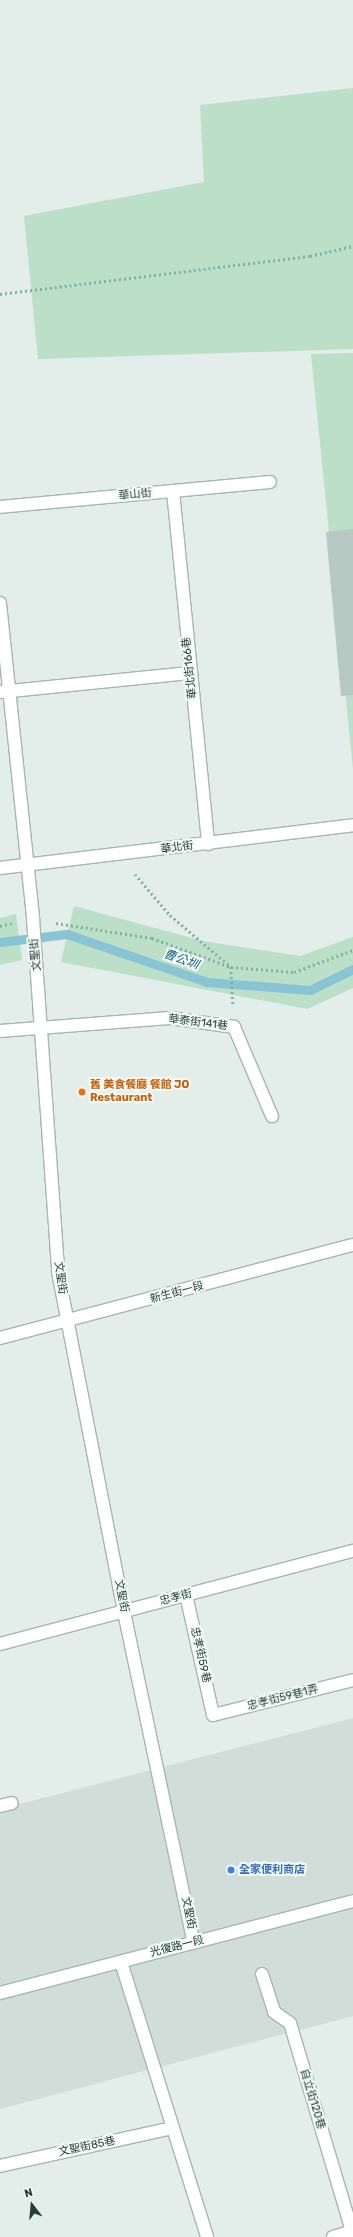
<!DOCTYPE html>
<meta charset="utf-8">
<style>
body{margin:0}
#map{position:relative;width:353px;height:2237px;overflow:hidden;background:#e3ede9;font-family:Rubik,"Noto Sans TC",sans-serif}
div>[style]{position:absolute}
.built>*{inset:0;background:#d1ddd8}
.green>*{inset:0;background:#bbdfc7}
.stream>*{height:9px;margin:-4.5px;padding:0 4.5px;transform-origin:4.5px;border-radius:4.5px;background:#89c4d5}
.building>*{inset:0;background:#b8c8c3}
.path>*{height:2.5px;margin-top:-1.25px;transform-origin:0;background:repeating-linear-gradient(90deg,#82b2a6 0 2px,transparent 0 5px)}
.roads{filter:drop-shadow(1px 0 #a5b6b1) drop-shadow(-1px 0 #a5b6b1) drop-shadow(0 1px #a5b6b1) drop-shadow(0 -1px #a5b6b1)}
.minor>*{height:12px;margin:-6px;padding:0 6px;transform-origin:6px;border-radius:6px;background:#fff}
.dots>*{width:11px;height:11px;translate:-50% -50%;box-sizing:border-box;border:2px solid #f4faf7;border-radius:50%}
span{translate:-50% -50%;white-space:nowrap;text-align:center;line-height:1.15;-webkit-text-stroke:4px #f4faf7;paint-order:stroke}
.street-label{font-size:11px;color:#22403a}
.food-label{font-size:11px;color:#c56008;font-weight:700}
.left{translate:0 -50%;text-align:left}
.shop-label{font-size:11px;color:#366cbe;font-weight:700}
.water-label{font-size:12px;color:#19677f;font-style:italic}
.north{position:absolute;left:12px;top:2185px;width:40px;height:40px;-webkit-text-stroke:3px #f4faf7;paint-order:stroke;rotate:344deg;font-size:11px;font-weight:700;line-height:16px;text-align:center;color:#22403a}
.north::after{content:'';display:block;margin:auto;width:14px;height:18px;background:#22403a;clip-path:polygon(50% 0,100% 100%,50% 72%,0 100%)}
</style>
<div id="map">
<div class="built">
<div style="clip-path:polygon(353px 1718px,353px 2016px,0 2109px,0 1809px)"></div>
</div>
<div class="green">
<div style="clip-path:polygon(353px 88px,353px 349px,38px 359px,24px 216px,204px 182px,200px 105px)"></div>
<div style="clip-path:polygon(353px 353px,353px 769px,311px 354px)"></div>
<div style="clip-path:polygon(74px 906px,203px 941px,300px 956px,353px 937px,353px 988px,307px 1009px,61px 962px)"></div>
<div style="clip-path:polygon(16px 914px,22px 960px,0 965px,0 918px)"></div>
</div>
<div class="stream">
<div style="left:0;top:942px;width:67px;rotate:-6.8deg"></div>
<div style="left:67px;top:934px;width:148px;rotate:18.9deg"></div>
<div style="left:207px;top:982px;width:103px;rotate:4.4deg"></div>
<div style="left:310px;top:990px;width:48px;rotate:-26deg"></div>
</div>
<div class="building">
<div style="clip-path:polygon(353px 529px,353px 695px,341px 696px,326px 532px)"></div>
</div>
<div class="path">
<div style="left:0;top:294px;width:312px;rotate:-7deg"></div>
<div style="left:310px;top:256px;width:44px;rotate:-13.1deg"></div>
<div style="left:135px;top:874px;width:54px;rotate:49.5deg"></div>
<div style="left:170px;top:915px;width:80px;rotate:40.4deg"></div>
<div style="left:231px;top:967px;width:38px;rotate:87deg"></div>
<div style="left:56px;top:923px;width:97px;rotate:8.9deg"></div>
<div style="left:152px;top:938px;width:84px;rotate:20.2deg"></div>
<div style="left:231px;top:967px;width:63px;rotate:4.5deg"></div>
<div style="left:294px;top:972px;width:63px;rotate:-20.4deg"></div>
<div style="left:0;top:926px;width:12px;rotate:-14deg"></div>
</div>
<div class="roads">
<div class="minor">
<div style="left:173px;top:491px;width:355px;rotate:84.3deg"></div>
<div style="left:0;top:507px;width:271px;rotate:-5.3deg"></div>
<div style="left:0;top:603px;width:318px;rotate:84deg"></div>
<div style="left:33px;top:919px;width:354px;rotate:85.9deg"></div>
<div style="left:58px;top:1272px;width:346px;rotate:79deg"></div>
<div style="left:124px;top:1612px;width:338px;rotate:78.1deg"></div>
<div style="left:0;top:692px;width:192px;rotate:-5.7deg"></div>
<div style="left:0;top:868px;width:356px;rotate:-6.9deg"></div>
<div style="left:0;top:1031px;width:170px;rotate:-4.4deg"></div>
<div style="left:170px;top:1018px;width:65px;rotate:8deg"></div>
<div style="left:234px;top:1027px;width:97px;rotate:66.9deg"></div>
<div style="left:0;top:1338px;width:365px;rotate:-14.8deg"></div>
<div style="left:186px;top:1595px;width:123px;rotate:77.3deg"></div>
<div style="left:213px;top:1715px;width:144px;rotate:-14deg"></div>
<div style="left:0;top:1644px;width:365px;rotate:-14.8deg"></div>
<div style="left:0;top:1806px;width:12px;rotate:-14deg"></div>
<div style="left:121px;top:1962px;width:288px;rotate:72.6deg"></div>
<div style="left:262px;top:1974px;width:40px;rotate:72deg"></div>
<div style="left:274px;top:2012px;width:19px;rotate:35deg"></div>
<div style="left:290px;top:2023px;width:217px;rotate:73.4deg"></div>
<div style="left:0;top:1993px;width:365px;rotate:-14.6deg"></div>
<div style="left:0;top:2166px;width:177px;rotate:-12.4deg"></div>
<div style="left:333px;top:2237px;width:21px;rotate:-17deg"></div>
</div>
</div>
<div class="dots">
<div style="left:82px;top:1092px;background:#e8710a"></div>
<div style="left:231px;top:1870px;background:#3f7fe0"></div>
</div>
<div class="street-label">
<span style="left:135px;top:495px;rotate:-5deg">華山街</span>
<span style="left:190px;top:668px;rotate:-96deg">華北街166巷</span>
<span style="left:177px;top:848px;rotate:-7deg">華北街</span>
<span style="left:36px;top:955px;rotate:-95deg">文聖街</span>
<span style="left:198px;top:1023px;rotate:7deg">華泰街141巷</span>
<span style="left:60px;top:1278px;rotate:82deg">文聖街</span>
<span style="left:177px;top:1293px;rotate:-15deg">新生街一段</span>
<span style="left:121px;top:1596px;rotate:79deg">文聖街</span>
<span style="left:176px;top:1598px;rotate:-15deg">忠孝街</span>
<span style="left:200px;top:1655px;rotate:77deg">忠孝街59巷</span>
<span style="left:283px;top:1698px;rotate:-14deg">忠孝街59巷1弄</span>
<span style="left:188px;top:1913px;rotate:78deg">文聖街</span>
<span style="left:177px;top:1947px;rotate:-14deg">光復路一段</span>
<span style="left:312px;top:2099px;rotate:73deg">自立街120巷</span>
<span style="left:87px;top:2147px;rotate:-12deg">文聖街85巷</span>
</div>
<div class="food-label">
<span class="left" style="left:90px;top:1092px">舊 美食餐廳 餐館 JO<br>Restaurant</span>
</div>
<div class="shop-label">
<span class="left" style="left:239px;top:1870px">全家便利商店</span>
</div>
<div class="water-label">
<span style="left:181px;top:960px;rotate:19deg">曹公圳</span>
</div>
<div class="north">N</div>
</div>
